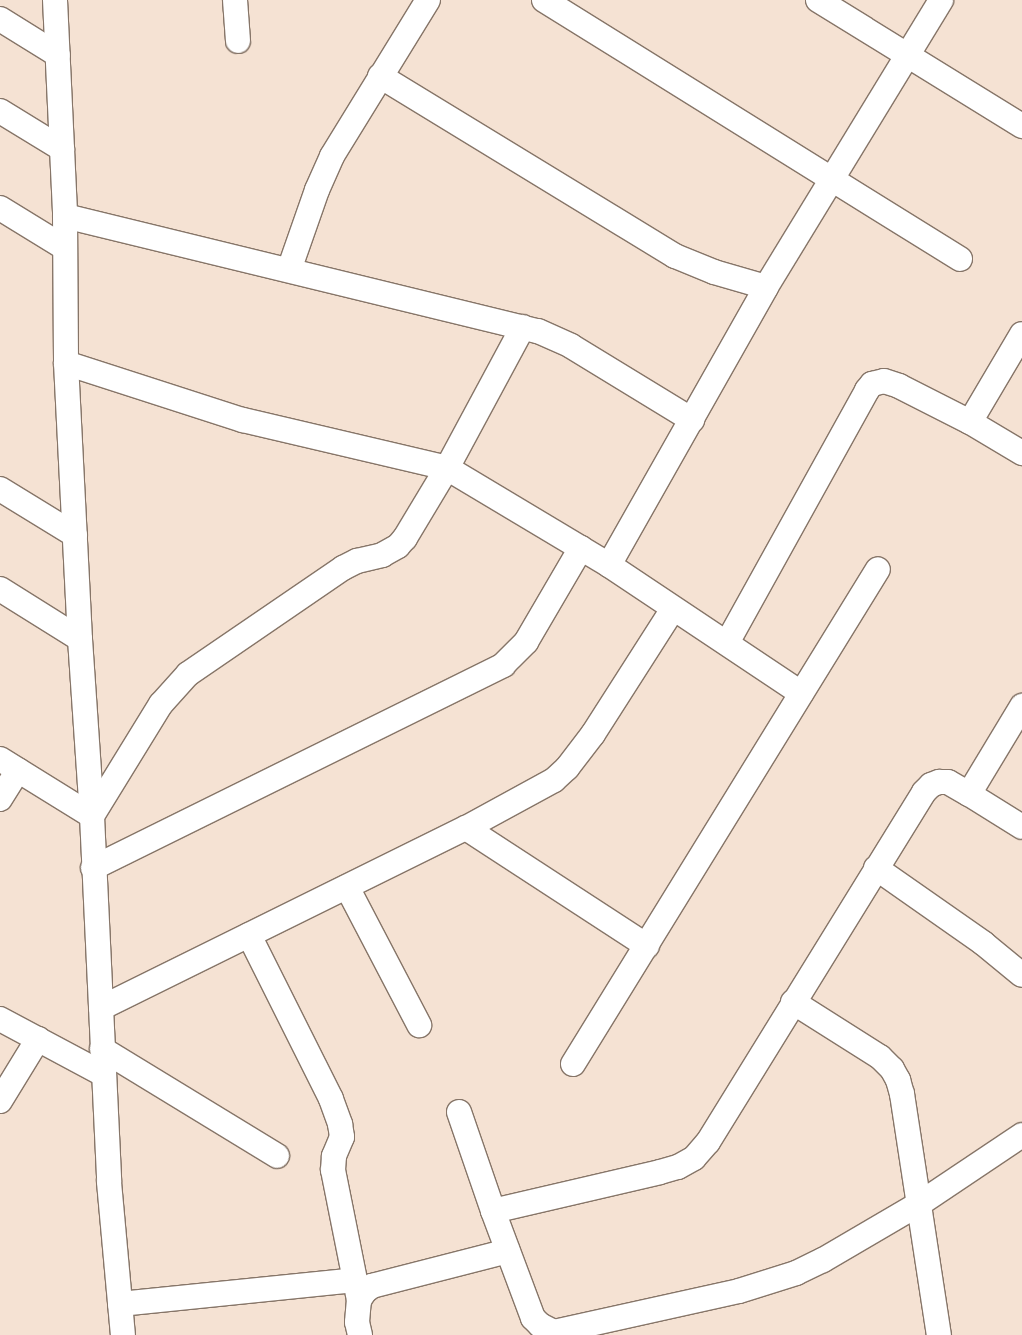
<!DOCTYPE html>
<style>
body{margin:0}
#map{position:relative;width:1022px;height:1335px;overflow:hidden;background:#f5e2d3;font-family:Signika,sans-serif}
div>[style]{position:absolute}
.roads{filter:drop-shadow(1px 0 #867568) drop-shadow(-1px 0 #867568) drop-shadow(0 1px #867568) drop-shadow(0 -1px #867568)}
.minor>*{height:24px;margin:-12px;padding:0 12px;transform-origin:12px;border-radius:12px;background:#fff}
span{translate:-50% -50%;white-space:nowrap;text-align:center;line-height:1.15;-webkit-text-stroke:4px #fff0e4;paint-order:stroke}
</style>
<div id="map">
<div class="roads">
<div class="minor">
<div style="left:55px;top:0;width:216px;rotate:87.3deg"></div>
<div style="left:65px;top:216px;width:147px;rotate:89.6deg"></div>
<div style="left:66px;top:363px;width:276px;rotate:87.1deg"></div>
<div style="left:80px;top:639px;width:177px;rotate:86.1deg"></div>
<div style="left:92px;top:816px;width:366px;rotate:87.3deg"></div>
<div style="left:109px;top:1182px;width:154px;rotate:84.8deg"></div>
<div style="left:235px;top:0;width:41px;rotate:85.8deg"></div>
<div style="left:544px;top:0;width:490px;rotate:31.9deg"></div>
<div style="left:818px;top:0;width:240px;rotate:31.7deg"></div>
<div style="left:0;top:19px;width:68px;rotate:31.8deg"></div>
<div style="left:380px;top:76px;width:346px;rotate:31.4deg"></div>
<div style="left:675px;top:256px;width:42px;rotate:22.3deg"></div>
<div style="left:714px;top:272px;width:54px;rotate:16.1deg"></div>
<div style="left:0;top:111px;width:73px;rotate:31.5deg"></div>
<div style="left:0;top:208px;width:76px;rotate:31.6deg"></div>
<div style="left:65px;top:216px;width:487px;rotate:13.7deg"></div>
<div style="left:538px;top:331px;width:36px;rotate:24deg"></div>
<div style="left:571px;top:346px;width:142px;rotate:31.4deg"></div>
<div style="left:289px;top:270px;width:85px;rotate:-70.7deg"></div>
<div style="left:317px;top:190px;width:37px;rotate:-66deg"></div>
<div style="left:332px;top:156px;width:183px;rotate:-58.4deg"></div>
<div style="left:66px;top:363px;width:186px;rotate:17.9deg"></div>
<div style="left:243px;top:420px;width:210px;rotate:13.2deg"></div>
<div style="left:447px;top:468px;width:189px;rotate:30.9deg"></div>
<div style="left:609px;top:565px;width:231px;rotate:33.7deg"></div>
<div style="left:970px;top:422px;width:102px;rotate:-59.4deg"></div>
<div style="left:0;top:489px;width:88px;rotate:31.5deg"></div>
<div style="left:609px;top:565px;width:319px;rotate:-60.5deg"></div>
<div style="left:766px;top:287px;width:336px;rotate:-58.6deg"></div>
<div style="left:0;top:589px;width:94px;rotate:32deg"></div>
<div style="left:727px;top:643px;width:289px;rotate:-61deg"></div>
<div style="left:867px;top:390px;width:8px;rotate:-50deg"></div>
<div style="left:872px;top:384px;width:12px;rotate:-14deg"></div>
<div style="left:884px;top:381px;width:16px;rotate:18deg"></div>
<div style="left:899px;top:386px;width:80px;rotate:26.9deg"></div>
<div style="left:970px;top:422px;width:61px;rotate:30.8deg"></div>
<div style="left:0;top:759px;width:108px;rotate:31.8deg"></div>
<div style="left:92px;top:816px;width:132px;rotate:-58.4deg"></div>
<div style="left:161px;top:704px;width:40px;rotate:-48deg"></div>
<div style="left:188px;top:674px;width:188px;rotate:-34.4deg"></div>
<div style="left:343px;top:568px;width:16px;rotate:-27deg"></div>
<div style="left:357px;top:561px;width:26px;rotate:-13deg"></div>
<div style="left:382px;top:555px;width:18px;rotate:-29deg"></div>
<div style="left:398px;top:546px;width:11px;rotate:-49deg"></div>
<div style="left:405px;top:538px;width:82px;rotate:-59deg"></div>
<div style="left:447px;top:468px;width:160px;rotate:-61.7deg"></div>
<div style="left:969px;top:794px;width:62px;rotate:31.9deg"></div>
<div style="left:0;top:799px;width:34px;rotate:-58deg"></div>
<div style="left:466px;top:828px;width:216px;rotate:33.1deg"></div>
<div style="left:93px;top:868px;width:458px;rotate:-26.3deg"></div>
<div style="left:503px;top:665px;width:33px;rotate:-45deg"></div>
<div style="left:526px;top:642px;width:109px;rotate:-59.7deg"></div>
<div style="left:876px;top:868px;width:131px;rotate:35deg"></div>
<div style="left:983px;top:943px;width:50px;rotate:39.4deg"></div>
<div style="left:347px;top:887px;width:156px;rotate:62.4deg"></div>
<div style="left:249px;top:935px;width:183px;rotate:63.4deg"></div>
<div style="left:331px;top:1099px;width:27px;rotate:70deg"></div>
<div style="left:340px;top:1124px;width:13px;rotate:81deg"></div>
<div style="left:342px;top:1137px;width:21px;rotate:113deg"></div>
<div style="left:334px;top:1156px;width:14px;rotate:94deg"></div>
<div style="left:333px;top:1170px;width:133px;rotate:78.7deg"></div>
<div style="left:793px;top:1002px;width:103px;rotate:32.3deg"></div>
<div style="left:880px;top:1057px;width:17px;rotate:45deg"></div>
<div style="left:892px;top:1069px;width:13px;rotate:61deg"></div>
<div style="left:898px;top:1080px;width:15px;rotate:74deg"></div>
<div style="left:902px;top:1094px;width:244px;rotate:81.3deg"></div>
<div style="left:101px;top:1008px;width:407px;rotate:-26.3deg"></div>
<div style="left:466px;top:828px;width:100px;rotate:-28.6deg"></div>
<div style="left:554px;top:780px;width:18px;rotate:-43deg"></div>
<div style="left:567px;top:768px;width:43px;rotate:-52.6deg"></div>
<div style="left:593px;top:734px;width:148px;rotate:-57.4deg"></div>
<div style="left:0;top:1019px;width:117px;rotate:28.1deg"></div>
<div style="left:102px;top:1049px;width:205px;rotate:31.4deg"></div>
<div style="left:573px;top:1064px;width:581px;rotate:-58.36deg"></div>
<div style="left:0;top:1101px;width:73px;rotate:-58.5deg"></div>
<div style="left:459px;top:1112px;width:105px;rotate:71deg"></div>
<div style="left:493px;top:1211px;width:114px;rotate:69.5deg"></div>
<div style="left:533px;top:1318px;width:10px;rotate:45deg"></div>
<div style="left:540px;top:1325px;width:16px;rotate:27deg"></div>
<div style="left:554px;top:1332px;width:189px;rotate:-12.5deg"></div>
<div style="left:739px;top:1291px;width:60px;rotate:-17.5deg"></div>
<div style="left:796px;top:1273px;width:30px;rotate:-26deg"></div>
<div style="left:823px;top:1260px;width:111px;rotate:-30.3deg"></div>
<div style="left:919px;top:1204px;width:124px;rotate:-33.8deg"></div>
<div style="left:493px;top:1211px;width:171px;rotate:-13.1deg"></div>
<div style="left:660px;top:1172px;width:19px;rotate:-16deg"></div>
<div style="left:678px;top:1167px;width:18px;rotate:-29deg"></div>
<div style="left:694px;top:1158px;width:21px;rotate:-49deg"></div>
<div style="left:708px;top:1142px;width:411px;rotate:-58.3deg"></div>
<div style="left:924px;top:792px;width:10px;rotate:-45deg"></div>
<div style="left:931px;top:785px;width:9px;rotate:-21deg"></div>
<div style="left:939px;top:782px;width:9px"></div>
<div style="left:948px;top:782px;width:24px;rotate:30deg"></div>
<div style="left:969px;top:794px;width:103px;rotate:-58.9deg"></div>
<div style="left:120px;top:1304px;width:236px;rotate:-5.8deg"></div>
<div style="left:360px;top:1335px;width:13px;rotate:-103deg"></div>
<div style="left:357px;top:1322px;width:22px;rotate:-85deg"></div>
<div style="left:359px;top:1300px;width:11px;rotate:-56deg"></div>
<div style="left:365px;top:1291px;width:9px;rotate:-36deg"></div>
<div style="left:372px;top:1286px;width:140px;rotate:-14.4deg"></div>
</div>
</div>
</div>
